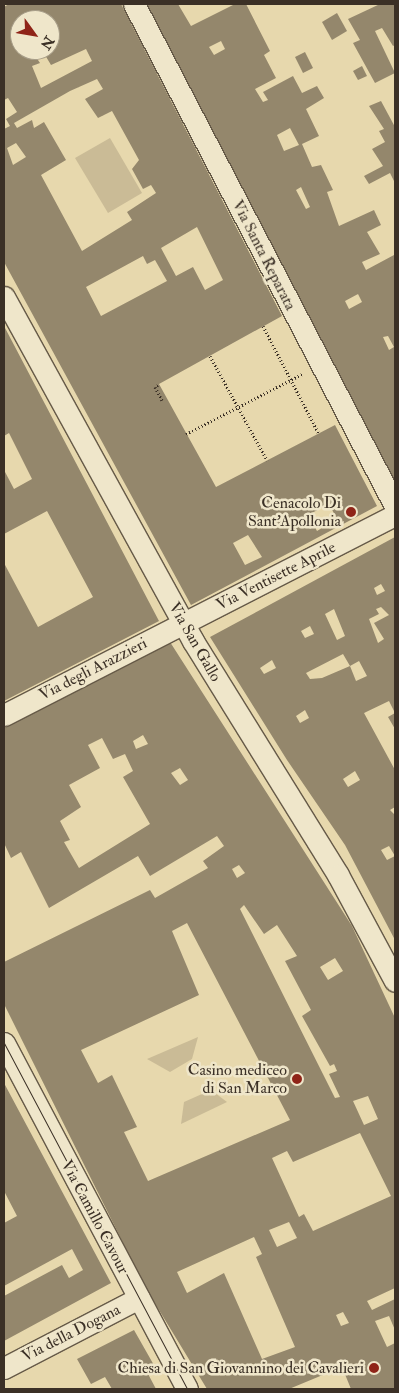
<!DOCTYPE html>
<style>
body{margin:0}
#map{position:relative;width:399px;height:1393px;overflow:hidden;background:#e7d8ad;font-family:"IM FELL Double Pica",serif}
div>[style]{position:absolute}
.green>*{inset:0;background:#cabb96}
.building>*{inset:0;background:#94876c}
.path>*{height:3px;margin-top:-1.5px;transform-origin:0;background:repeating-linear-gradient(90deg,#3b3026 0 1px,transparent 0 3.5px)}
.roads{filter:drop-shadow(1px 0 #665a48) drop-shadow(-1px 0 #665a48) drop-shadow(0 1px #665a48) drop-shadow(0 -1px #665a48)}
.minor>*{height:21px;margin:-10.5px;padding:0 10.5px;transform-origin:10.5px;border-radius:10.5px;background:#efe6ca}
.tram>*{height:1px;margin:-0.5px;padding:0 0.5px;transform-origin:0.5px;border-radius:0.5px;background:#3b3026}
.dots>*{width:14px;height:14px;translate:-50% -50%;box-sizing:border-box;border:2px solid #efe6ca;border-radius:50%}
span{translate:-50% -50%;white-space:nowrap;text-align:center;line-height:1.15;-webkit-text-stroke:5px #efe6ca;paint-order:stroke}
.street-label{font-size:16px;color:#3b3026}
.poi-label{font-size:16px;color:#3b3026}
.right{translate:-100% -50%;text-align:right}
.frame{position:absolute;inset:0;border:5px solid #3b3026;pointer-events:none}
.north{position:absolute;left:10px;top:10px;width:50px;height:50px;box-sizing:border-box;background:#efe6ca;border:1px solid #a79d88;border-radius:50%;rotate:122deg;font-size:14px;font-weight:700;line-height:20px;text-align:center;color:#3b3026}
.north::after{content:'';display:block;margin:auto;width:18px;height:22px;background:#8f2418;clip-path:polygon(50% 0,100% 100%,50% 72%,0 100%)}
</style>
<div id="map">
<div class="green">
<div style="clip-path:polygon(110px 138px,142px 193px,108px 213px,75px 158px)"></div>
<div style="clip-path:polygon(198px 1037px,192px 1059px,170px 1072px,147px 1059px)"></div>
<div style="clip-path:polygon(211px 1090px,227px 1102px,181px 1124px,184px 1102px)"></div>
</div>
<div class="building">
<div style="clip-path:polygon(evenodd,9px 4px,121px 4px,282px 316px,159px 384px,216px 487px,335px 425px,377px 506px,191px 605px,4px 262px,4px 129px,10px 126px,6px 119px,17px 112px,8px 98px,4px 100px,4px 7px,9px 4px,20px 20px,50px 20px,50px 50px,42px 50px,51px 65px,86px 49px,92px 61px,41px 88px,32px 66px,40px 63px,34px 54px,26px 55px,36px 50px,20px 50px,20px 20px,9px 4px,97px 79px,103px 89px,85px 99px,98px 118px,112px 111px,139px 160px,132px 169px,143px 189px,151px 185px,156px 193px,127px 212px,132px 220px,82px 251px,41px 175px,66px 160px,44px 122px,34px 128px,32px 120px,17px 128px,14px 123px,70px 91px,97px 79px,9px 4px,16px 143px,26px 157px,13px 165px,7px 148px,16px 143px,9px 4px,197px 227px,223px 280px,205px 290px,193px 267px,176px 276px,161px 248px,197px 227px,9px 4px,143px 256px,147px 264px,155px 260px,167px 281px,101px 316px,86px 287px,143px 256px,9px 4px,329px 504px,337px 519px,317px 531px,308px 515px,329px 504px,9px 4px,248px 535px,262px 557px,245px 565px,233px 543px,248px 535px)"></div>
<div style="clip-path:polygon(evenodd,145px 4px,178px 4px,191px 26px,235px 4px,246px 4px,270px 51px,264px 55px,276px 78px,255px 89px,263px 102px,268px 100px,263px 92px,293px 76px,302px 93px,317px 86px,324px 98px,306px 109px,319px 136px,302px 144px,312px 167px,321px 165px,333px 190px,327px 192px,339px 226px,374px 210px,381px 225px,367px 232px,380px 254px,362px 262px,366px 270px,394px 255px,395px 258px,395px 487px,145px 4px,221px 41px,225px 49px,214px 55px,209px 47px,221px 41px,145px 4px,290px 128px,299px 145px,284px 151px,277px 135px,290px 128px,145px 4px,301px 187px,310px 207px,306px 209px,296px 190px,301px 187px,145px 4px,358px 294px,362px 302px,349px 309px,345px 301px,358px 294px,145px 4px,388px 336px,394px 347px,389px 350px,383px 337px,388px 336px)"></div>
<div style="clip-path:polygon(380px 4px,395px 4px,395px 45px,393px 46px,382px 28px,375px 31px,395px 73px,375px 83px,353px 43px,360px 40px,348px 19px)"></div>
<div style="clip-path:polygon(337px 13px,347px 31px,332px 40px,322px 22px)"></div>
<div style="clip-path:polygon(305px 52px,313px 68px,303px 73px,295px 57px)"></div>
<div style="clip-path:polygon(362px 66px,367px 76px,358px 80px,353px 71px)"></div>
<div style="clip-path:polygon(381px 101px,395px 127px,395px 183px,390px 173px,369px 184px,364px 176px,383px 166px,372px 149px,385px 142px,379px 131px,384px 129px,369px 106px)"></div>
<div style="clip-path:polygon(4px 326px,159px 621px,4px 701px,4px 563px,38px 627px,93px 597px,47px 511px,4px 534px,4px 470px,14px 489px,32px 479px,9px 433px,4px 436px)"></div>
<div style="clip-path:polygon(evenodd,395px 537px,395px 729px,388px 717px,395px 713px,389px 701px,364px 713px,395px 770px,395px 807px,390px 810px,395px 815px,395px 940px,345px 845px,287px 760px,210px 637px,395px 537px,381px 584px,385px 591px,377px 595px,374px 588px,381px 584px,395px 537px,381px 607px,389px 615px,374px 623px,384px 639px,378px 643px,369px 619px,379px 614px,376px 609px,381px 607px,395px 537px,334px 609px,345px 636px,337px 640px,325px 614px,334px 609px,395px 537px,310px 626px,314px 634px,305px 638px,301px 631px,310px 626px,395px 537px,343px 654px,350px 666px,359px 661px,367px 676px,356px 681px,350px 666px,322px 678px,310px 679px,306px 673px,343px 654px,395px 537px,272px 660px,276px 668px,264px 674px,260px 668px,272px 660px,395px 537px,305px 710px,309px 718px,300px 723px,296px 716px,305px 710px,395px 537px,355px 771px,360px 780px,348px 787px,343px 779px,355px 771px,395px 537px,389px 846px,395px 856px,387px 860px,381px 850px,389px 846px)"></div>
<div style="clip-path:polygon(evenodd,170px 642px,352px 926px,395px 1018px,395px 1288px,367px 1301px,372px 1310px,395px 1299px,395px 1330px,389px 1316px,375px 1321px,387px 1347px,395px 1343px,395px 1389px,351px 1389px,342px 1367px,289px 1389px,207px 1389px,145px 1287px,4px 1004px,4px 962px,150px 890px,155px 898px,208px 868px,203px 861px,224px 846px,217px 836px,150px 876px,138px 856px,49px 908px,21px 852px,11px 858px,4px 843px,4px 728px,170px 642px,143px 735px,148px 744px,136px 749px,133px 741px,143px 735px,170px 642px,102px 738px,113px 759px,125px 754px,133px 771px,123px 777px,150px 824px,79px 868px,64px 842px,70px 840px,60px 821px,81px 807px,69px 785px,100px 768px,88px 745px,102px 738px,170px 642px,180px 768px,188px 780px,180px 785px,171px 773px,180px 768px,170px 642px,239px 865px,245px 873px,237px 878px,232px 869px,239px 865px,170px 642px,244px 905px,264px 934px,277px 925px,297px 956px,285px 961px,311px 1010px,302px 1016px,330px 1066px,334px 1064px,337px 1071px,329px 1074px,340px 1097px,335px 1098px,240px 909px,244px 905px,170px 642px,187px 923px,290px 1120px,148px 1181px,124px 1132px,137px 1127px,112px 1075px,98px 1083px,81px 1050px,199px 995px,172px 931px,187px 923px,170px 642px,335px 958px,343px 971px,328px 980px,320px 967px,335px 958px,170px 642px,368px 1096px,378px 1119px,364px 1125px,353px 1101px,368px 1096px,170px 642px,360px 1133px,391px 1196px,313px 1231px,304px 1214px,299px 1217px,272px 1158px,287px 1151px,293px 1162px,360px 1133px,170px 642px,289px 1222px,297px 1238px,277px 1247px,269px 1230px,289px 1222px,170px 642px,254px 1237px,262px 1254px,256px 1257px,295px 1347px,262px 1359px,224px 1273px,187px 1293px,177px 1272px,254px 1237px,170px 642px,343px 1312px,349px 1323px,341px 1326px,336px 1315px,343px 1312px)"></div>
<div style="clip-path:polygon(4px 1083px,111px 1283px,4px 1341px,4px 1296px,62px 1265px,69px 1278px,83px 1270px,72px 1249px,4px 1286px,4px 1223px,17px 1216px,4px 1191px)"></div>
<div style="clip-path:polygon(134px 1330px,155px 1367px,147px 1372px,156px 1389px,112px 1389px,105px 1377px,91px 1384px,77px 1359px)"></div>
</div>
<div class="path">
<div style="left:263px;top:326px;width:122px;rotate:62.6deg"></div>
<div style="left:210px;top:356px;width:119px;rotate:61.3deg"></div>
<div style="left:158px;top:385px;width:4px;rotate:146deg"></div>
<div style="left:155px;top:387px;width:15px;rotate:62deg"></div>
<div style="left:186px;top:434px;width:131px;rotate:-27.3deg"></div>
</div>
<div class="roads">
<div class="minor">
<div style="left:134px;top:4px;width:566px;rotate:62.53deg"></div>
<div style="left:4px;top:297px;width:393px;rotate:61.2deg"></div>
<div style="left:193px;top:641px;width:275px;rotate:58.2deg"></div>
<div style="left:338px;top:875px;width:120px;rotate:61.7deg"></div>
<div style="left:4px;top:715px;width:439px;rotate:-27.1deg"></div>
<div style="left:4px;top:1043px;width:391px;rotate:62.1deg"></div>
<div style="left:4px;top:1368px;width:152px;rotate:-27.4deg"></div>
</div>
</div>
<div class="tram">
<div style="left:4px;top:1043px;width:391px;rotate:62.1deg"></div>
</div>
<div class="dots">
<div style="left:351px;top:512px;background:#8f2418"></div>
<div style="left:297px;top:1079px;background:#8f2418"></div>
<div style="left:374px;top:1368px;background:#8f2418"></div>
</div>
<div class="street-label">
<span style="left:264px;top:255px;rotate:63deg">Via Santa Reparata</span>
<span style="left:276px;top:576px;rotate:-27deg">Via Ventisette Aprile</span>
<span style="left:195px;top:642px;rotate:60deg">Via San Gallo</span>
<span style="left:93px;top:669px;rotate:-27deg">Via degli Arazzieri</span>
<span style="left:95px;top:1217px;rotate:62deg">Via Camillo Cavour</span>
<span style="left:71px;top:1333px;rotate:-27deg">Via della Dogana</span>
</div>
<div class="poi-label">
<span class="right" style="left:341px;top:512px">Cenacolo Di<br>Sant'Apollonia</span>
<span class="right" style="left:287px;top:1079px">Casino mediceo<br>di San Marco</span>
<span class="right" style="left:364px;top:1368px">Chiesa di San Giovannino dei Cavalieri</span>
</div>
<div class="frame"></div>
<div class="north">N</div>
</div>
